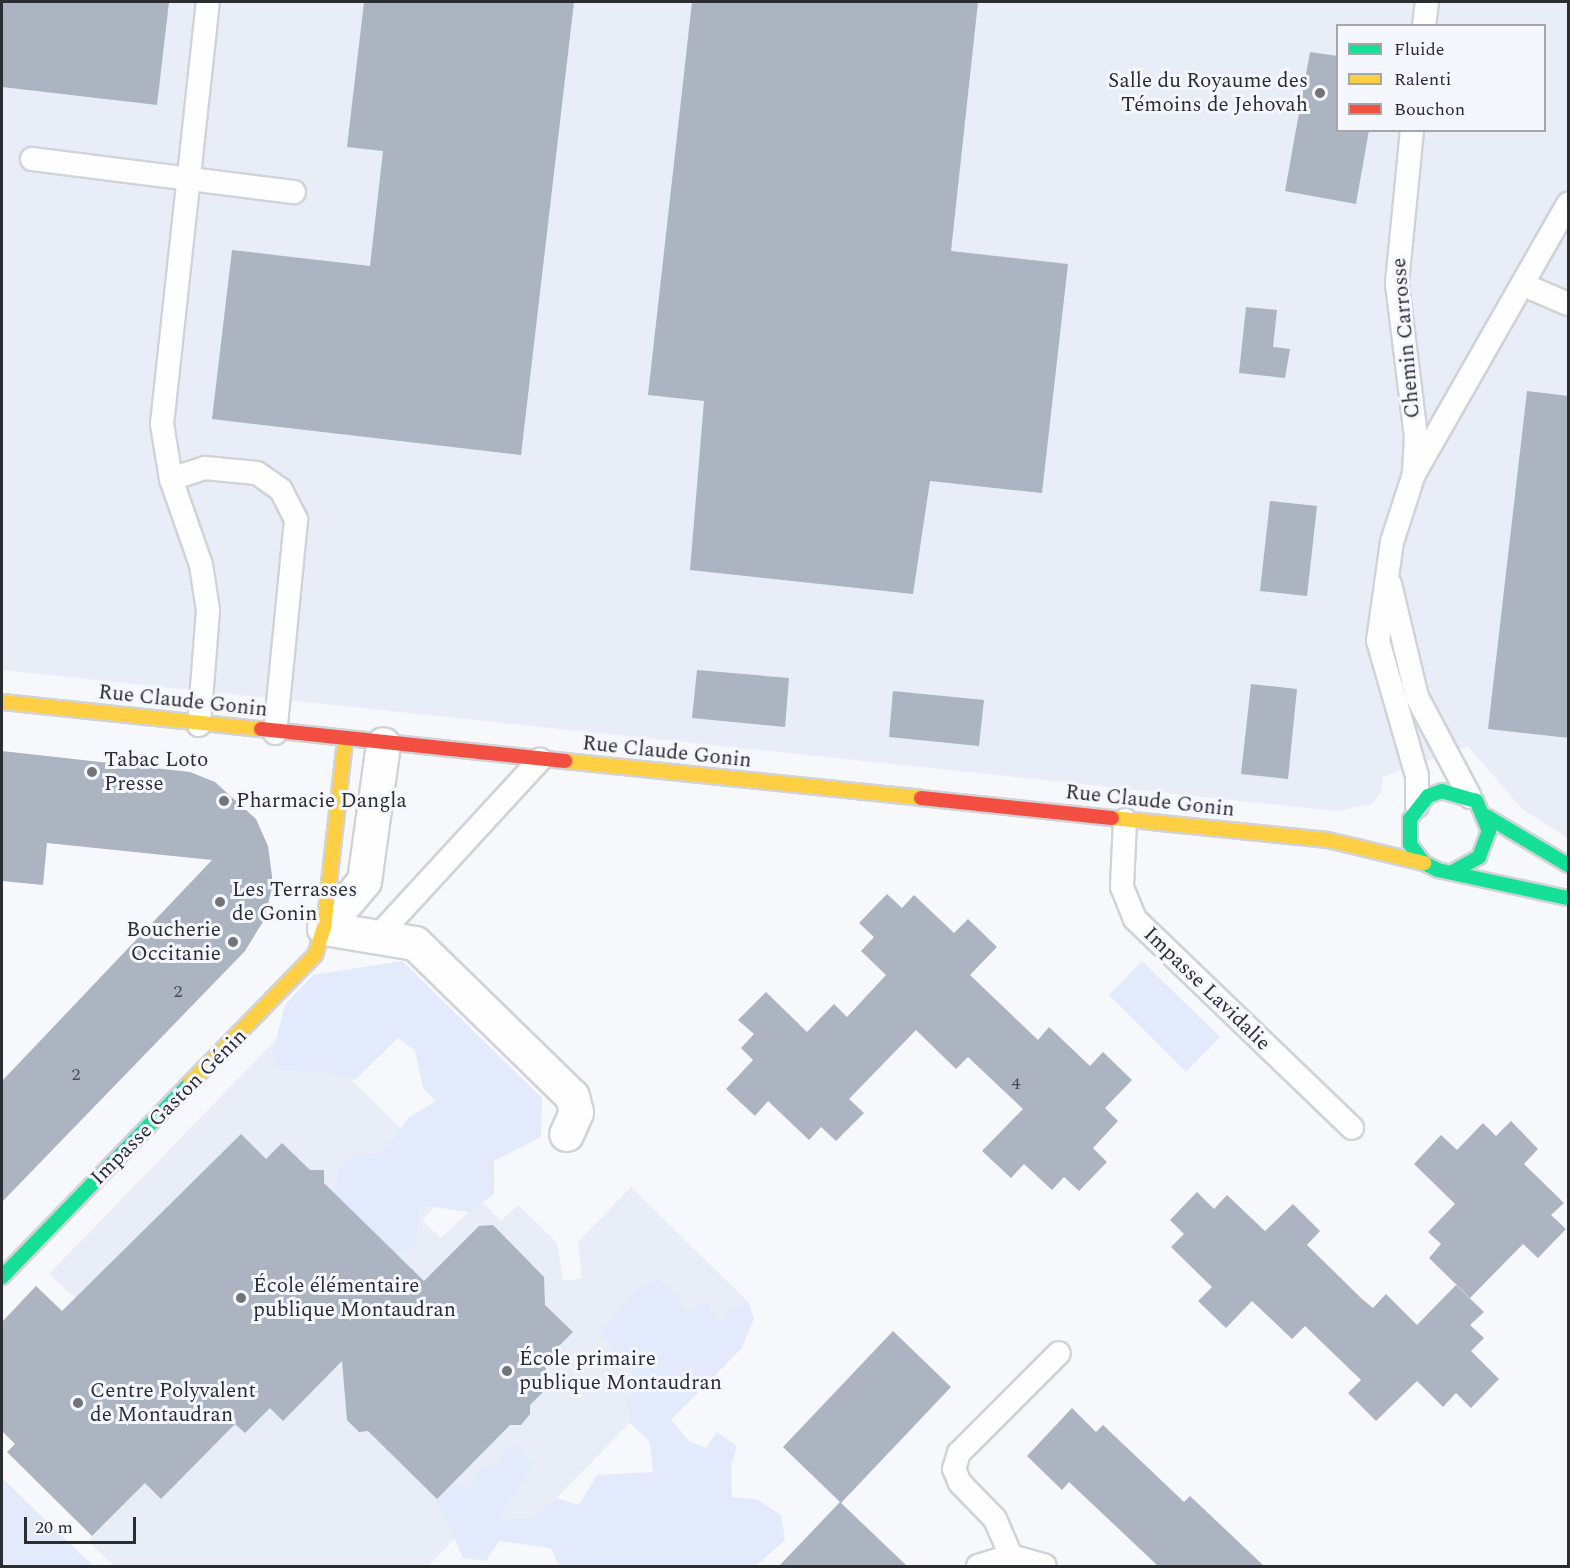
<!DOCTYPE html>
<meta charset="utf-8">
<style>
body{margin:0}
#map{position:relative;width:1570px;height:1568px;overflow:hidden;background:#f6f8fc;font-family:Spectral,serif}
div>[style]{position:absolute}
.built>*{inset:0;background:#e8edf8}
.green>*{inset:0;background:#e2eafb}
.building>*{inset:0;background:#acb3c1}
.roads{filter:drop-shadow(2px 0 #d1d3d7) drop-shadow(-2px 0 #d1d3d7) drop-shadow(0 2px #d1d3d7) drop-shadow(0 -2px #d1d3d7)}
.lane>*{height:22px;margin:-11px;padding:0 11px;transform-origin:11px;border-radius:11px;background:#fefeff}
.street>*{height:33px;margin:-16.5px;padding:0 16.5px;transform-origin:16.5px;border-radius:16.5px;background:#fefeff}
.fast>*{height:14px;margin:-7px;padding:0 7px;transform-origin:7px;border-radius:7px;background:#16e098}
.slow>*{height:14px;margin:-7px;padding:0 7px;transform-origin:7px;border-radius:7px;background:#ffcf43}
.jam>*{height:14px;margin:-7px;padding:0 7px;transform-origin:7px;border-radius:7px;background:#f24e42}
.dots>*{width:16px;height:16px;translate:-50% -50%;box-sizing:border-box;border:3px solid #f4f7fe;border-radius:50%}
span{translate:-50% -50%;white-space:nowrap;text-align:center;line-height:1.15;-webkit-text-stroke:6px #f4f7fe;paint-order:stroke}
.number-label{font-size:18px;color:#4b4e54}
.number-label span{-webkit-text-stroke-width:0}
.poi-label{font-size:21px;color:#2b2d30}
.right{translate:-100% -50%;text-align:right}
.left{translate:0 -50%;text-align:left}
.street-label{font-size:21px;color:#2b2d30}
.frame{position:absolute;inset:0;border:3px solid #2b2d30;pointer-events:none}
.legend{position:absolute;left:1336px;top:24px;width:210px;height:108px;box-sizing:border-box;background:#f4f7fe;border:2px solid #a4a6ac;margin:0;padding:8px 10px;list-style:none;font-size:18px;color:#2b2d30}
.legend li{display:flex;align-items:center;gap:12px;height:30px}
.legend b{width:30px;border:2px solid #a4a6ac}
.scale{position:absolute;left:24px;top:1517px;width:112px;height:27px;box-sizing:border-box;border:3px solid #2b2d30;border-top:0;padding-left:8px;font-size:18px;line-height:21px;white-space:nowrap;color:#2b2d30;-webkit-text-stroke:4px #f4f7fe;paint-order:stroke}
</style>
<div id="map">
<div class="built">
<div style="clip-path:polygon(evenodd,2px 2px,1568px 2px,1568px 838px,1522px 809px,1468px 746px,1383px 777px,1381px 793px,1372px 804px,1337px 811px,2px 670px,2px 2px,1338px 26px,1544px 26px,1544px 130px,1338px 130px,1338px 26px)"></div>
<div style="clip-path:polygon(293px 1022px,457px 1184px,422px 1220px,441px 1238px,481px 1200px,501px 1221px,518px 1205px,557px 1243px,563px 1281px,582px 1278px,578px 1242px,631px 1187px,748px 1302px,536px 1519px,472px 1521px,428px 1566px,114px 1566px,88px 1541px,145px 1483px,117px 1338px,49px 1274px)"></div>
</div>
<div class="green">
<div style="clip-path:polygon(402px 961px,542px 1098px,541px 1137px,494px 1161px,494px 1194px,469px 1212px,420px 1205px,416px 1247px,395px 1253px,331px 1210px,340px 1166px,354px 1155px,382px 1153px,409px 1117px,436px 1101px,423px 1088px,415px 1051px,398px 1038px,355px 1080px,328px 1071px,281px 1070px,272px 1055px,285px 1005px,313px 975px)"></div>
<div style="clip-path:polygon(1142px 961px,1220px 1037px,1186px 1072px,1109px 995px)"></div>
<div style="clip-path:polygon(659px 1278px,680px 1298px,685px 1314px,705px 1302px,720px 1323px,732px 1308px,748px 1302px,754px 1319px,741px 1349px,671px 1420px,689px 1441px,706px 1448px,717px 1432px,737px 1446px,731px 1466px,732px 1497px,756px 1499px,781px 1515px,785px 1540px,756px 1566px,559px 1566px,551px 1548px,499px 1541px,486px 1561px,463px 1558px,437px 1499px,451px 1485px,470px 1488px,482px 1467px,498px 1464px,508px 1447px,518px 1446px,532px 1464px,498px 1520px,536px 1518px,556px 1498px,579px 1505px,597px 1475px,653px 1472px,650px 1442px,630px 1423px,627px 1401px,643px 1381px,614px 1352px,602px 1329px,637px 1290px)"></div>
<div style="clip-path:polygon(2px 1478px,93px 1566px,2px 1566px)"></div>
</div>
<div class="building">
<div style="clip-path:polygon(2px 2px,169px 2px,157px 105px,2px 87px)"></div>
<div style="clip-path:polygon(364px 2px,574px 2px,521px 455px,212px 419px,232px 250px,370px 266px,383px 151px,347px 147px)"></div>
<div style="clip-path:polygon(692px 2px,978px 2px,951px 251px,1068px 264px,1042px 493px,930px 481px,913px 594px,690px 570px,704px 401px,648px 395px)"></div>
<div style="clip-path:polygon(1310px 52px,1338px 56px,1338px 130px,1369px 130px,1356px 204px,1285px 191px)"></div>
<div style="clip-path:polygon(1246px 307px,1277px 310px,1273px 347px,1290px 349px,1285px 378px,1239px 373px)"></div>
<div style="clip-path:polygon(1527px 391px,1569px 396px,1569px 738px,1488px 729px)"></div>
<div style="clip-path:polygon(1270px 501px,1317px 506px,1307px 596px,1260px 591px)"></div>
<div style="clip-path:polygon(697px 670px,789px 678px,785px 727px,692px 718px)"></div>
<div style="clip-path:polygon(1251px 684px,1297px 689px,1288px 779px,1241px 774px)"></div>
<div style="clip-path:polygon(893px 691px,984px 700px,979px 746px,889px 737px)"></div>
<div style="clip-path:polygon(2px 751px,190px 772px,215px 782px,256px 819px,268px 846px,273px 884px,264px 920px,245px 951px,2px 1202px,2px 1081px,212px 860px,47px 843px,43px 885px,2px 881px)"></div>
<div style="clip-path:polygon(887px 894px,902px 908px,914px 895px,954px 933px,968px 919px,997px 947px,970px 975px,1038px 1040px,1049px 1027px,1090px 1066px,1103px 1052px,1132px 1080px,1105px 1108px,1118px 1121px,1093px 1148px,1107px 1162px,1079px 1191px,1064px 1177px,1052px 1190px,1024px 1164px,1011px 1178px,982px 1151px,1023px 1109px,968px 1057px,956px 1069px,916px 1030px,849px 1099px,864px 1113px,836px 1141px,821px 1127px,809px 1140px,768px 1101px,755px 1116px,726px 1089px,753px 1060px,741px 1048px,754px 1034px,738px 1020px,766px 992px,807px 1032px,834px 1004px,847px 1017px,886px 975px,861px 951px,874px 937px,859px 923px)"></div>
<div style="clip-path:polygon(1511px 1121px,1538px 1149px,1524px 1164px,1564px 1203px,1551px 1215px,1566px 1229px,1538px 1258px,1523px 1244px,1470px 1298px,1429px 1258px,1441px 1244px,1428px 1232px,1455px 1204px,1414px 1164px,1441px 1135px,1457px 1150px,1483px 1123px,1496px 1136px)"></div>
<div style="clip-path:polygon(241px 1134px,266px 1159px,282px 1143px,310px 1170px,324px 1170px,324px 1183px,424px 1281px,479px 1226px,493px 1225px,544px 1277px,545px 1305px,573px 1332px,545px 1360px,548px 1387px,530px 1405px,530px 1414px,521px 1425px,510px 1425px,437px 1499px,368px 1431px,359px 1432px,347px 1420px,342px 1361px,283px 1421px,270px 1408px,245px 1433px,235px 1424px,161px 1499px,145px 1483px,92px 1536px,7px 1452px,15px 1444px,2px 1431px,2px 1322px,36px 1286px,62px 1311px)"></div>
<div style="clip-path:polygon(1197px 1192px,1214px 1209px,1227px 1195px,1265px 1231px,1293px 1204px,1320px 1231px,1307px 1245px,1362px 1299px,1373px 1308px,1386px 1294px,1417px 1325px,1456px 1285px,1484px 1312px,1470px 1325px,1484px 1338px,1471px 1351px,1499px 1379px,1471px 1408px,1456px 1393px,1443px 1407px,1417px 1381px,1376px 1421px,1348px 1393px,1361px 1380px,1305px 1326px,1292px 1339px,1252px 1301px,1226px 1328px,1198px 1301px,1212px 1287px,1171px 1247px,1184px 1234px,1170px 1220px)"></div>
<div style="clip-path:polygon(893px 1331px,951px 1387px,841px 1503px,907px 1566px,779px 1566px,840px 1502px,783px 1447px)"></div>
<div style="clip-path:polygon(1072px 1408px,1096px 1432px,1103px 1425px,1184px 1502px,1190px 1496px,1264px 1566px,1158px 1566px,1069px 1482px,1062px 1490px,1027px 1456px)"></div>
</div>
<div class="roads">
<div class="lane">
<div style="left:1424px;top:26px;width:24px;rotate:-83deg"></div>
<div style="left:1412px;top:130px;width:155px;rotate:95.6deg"></div>
<div style="left:1397px;top:284px;width:153px;rotate:82.9deg"></div>
<div style="left:1416px;top:436px;width:36px;rotate:93deg"></div>
<div style="left:32px;top:159px;width:264px;rotate:7.2deg"></div>
<div style="left:1526px;top:286px;width:46px;rotate:23.2deg"></div>
<div style="left:171px;top:479px;width:36px;rotate:-18deg"></div>
<div style="left:205px;top:468px;width:52px;rotate:5.5deg"></div>
<div style="left:257px;top:473px;width:29px;rotate:35deg"></div>
<div style="left:281px;top:490px;width:34px;rotate:63deg"></div>
<div style="left:296px;top:520px;width:214px;rotate:95.6deg"></div>
<div style="left:1390px;top:584px;width:116px;rotate:76.6deg"></div>
<div style="left:1417px;top:697px;width:113px;rotate:62.1deg"></div>
<div style="left:199px;top:725px;width:115px;rotate:-85.5deg"></div>
<div style="left:208px;top:610px;width:46px;rotate:-98.8deg"></div>
<div style="left:201px;top:565px;width:91px;rotate:-109.2deg"></div>
<div style="left:171px;top:479px;width:56px;rotate:-99.3deg"></div>
<div style="left:162px;top:424px;width:424px;rotate:-83.8deg"></div>
<div style="left:1417px;top:806px;width:30px;rotate:-90deg"></div>
<div style="left:1417px;top:776px;width:141px;rotate:-106.1deg"></div>
<div style="left:1378px;top:641px;width:100px;rotate:-82deg"></div>
<div style="left:1392px;top:542px;width:71px;rotate:-72.1deg"></div>
<div style="left:1414px;top:474px;width:311px;rotate:-60.3deg"></div>
<div style="left:1125px;top:820px;width:67px;rotate:92.6deg"></div>
<div style="left:1122px;top:887px;width:35px;rotate:68deg"></div>
<div style="left:1135px;top:919px;width:301px;rotate:43.9deg"></div>
<div style="left:377px;top:937px;width:241px;rotate:-47.4deg"></div>
<div style="left:1011px;top:1556px;width:40px;rotate:-113.4deg"></div>
<div style="left:995px;top:1519px;width:50px;rotate:-134.2deg"></div>
<div style="left:960px;top:1483px;width:15px;rotate:-113deg"></div>
<div style="left:954px;top:1469px;width:17px;rotate:-73deg"></div>
<div style="left:959px;top:1453px;width:141px;rotate:-45deg"></div>
<div style="left:978px;top:1566px;width:34px;rotate:-17deg"></div>
<div style="left:1011px;top:1556px;width:35px;rotate:16deg"></div>
</div>
<div class="street">
<div style="left:324px;top:928px;width:92px;rotate:9.4deg"></div>
<div style="left:415px;top:943px;width:219px;rotate:44.3deg"></div>
<div style="left:572px;top:1096px;width:16px;rotate:76deg"></div>
<div style="left:576px;top:1112px;width:24px;rotate:114deg"></div>
<div style="left:324px;top:928px;width:62px;rotate:-49.6deg"></div>
<div style="left:364px;top:881px;width:138px;rotate:-82.1deg"></div>
</div>
<div class="fast">
<div style="left:1486px;top:816px;width:96px;rotate:30.9deg"></div>
<div style="left:1454px;top:871px;width:29px;rotate:-29deg"></div>
<div style="left:1479px;top:857px;width:28px;rotate:-69deg"></div>
<div style="left:1489px;top:831px;width:33px;rotate:-113deg"></div>
<div style="left:1476px;top:801px;width:35px;rotate:-164deg"></div>
<div style="left:1442px;top:791px;width:15px;rotate:160deg"></div>
<div style="left:1428px;top:796px;width:29px;rotate:128deg"></div>
<div style="left:1410px;top:819px;width:25px;rotate:90deg"></div>
<div style="left:1410px;top:844px;width:24px;rotate:54deg"></div>
<div style="left:1424px;top:863px;width:16px;rotate:27deg"></div>
<div style="left:1438px;top:870px;width:133px;rotate:12.2deg"></div>
<div style="left:2px;top:1277px;width:270px;rotate:-45.9deg"></div>
</div>
<div class="slow">
<div style="left:2px;top:702px;width:260px;rotate:6deg"></div>
<div style="left:565px;top:761px;width:358px;rotate:5.9deg"></div>
<div style="left:1112px;top:818px;width:217px;rotate:5.8deg"></div>
<div style="left:1328px;top:840px;width:99px;rotate:13.5deg"></div>
<div style="left:190px;top:1083px;width:179px;rotate:-45.7deg"></div>
<div style="left:315px;top:955px;width:28px;rotate:-72deg"></div>
<div style="left:324px;top:928px;width:189px;rotate:-83.6deg"></div>
</div>
<div class="jam">
<div style="left:261px;top:729px;width:306px;rotate:6deg"></div>
<div style="left:921px;top:798px;width:192px;rotate:6deg"></div>
</div>
</div>
<div class="dots">
<div style="left:1320px;top:93px;background:#727477"></div>
<div style="left:92px;top:772px;background:#727477"></div>
<div style="left:224px;top:801px;background:#727477"></div>
<div style="left:220px;top:902px;background:#727477"></div>
<div style="left:233px;top:942px;background:#727477"></div>
<div style="left:241px;top:1298px;background:#727477"></div>
<div style="left:507px;top:1371px;background:#727477"></div>
<div style="left:78px;top:1403px;background:#727477"></div>
</div>
<div class="number-label">
<span style="left:178px;top:992px">2</span>
<span style="left:76px;top:1075px">2</span>
<span style="left:1016px;top:1084px">4</span>
</div>
<div class="poi-label">
<span class="right" style="left:1308px;top:93px">Salle du Royaume des<br>Témoins de Jehovah</span>
<span class="left" style="left:104px;top:772px">Tabac Loto<br>Presse</span>
<span class="left" style="left:236px;top:801px">Pharmacie Dangla</span>
<span class="left" style="left:232px;top:902px">Les Terrasses<br>de Gonin</span>
<span class="right" style="left:221px;top:942px">Boucherie<br>Occitanie</span>
<span class="left" style="left:253px;top:1298px">École élémentaire<br>publique Montaudran</span>
<span class="left" style="left:519px;top:1371px">École primaire<br>publique Montaudran</span>
<span class="left" style="left:90px;top:1403px">Centre Polyvalent<br>de Montaudran</span>
</div>
<div class="street-label">
<span style="left:1406px;top:338px;rotate:-95deg">Chemin Carrosse</span>
<span style="left:183px;top:701px;rotate:6deg">Rue Claude Gonin</span>
<span style="left:667px;top:752px;rotate:6deg">Rue Claude Gonin</span>
<span style="left:1150px;top:801px;rotate:6deg">Rue Claude Gonin</span>
<span style="left:1207px;top:989px;rotate:44deg">Impasse Lavidalie</span>
<span style="left:169px;top:1107px;rotate:-45deg">Impasse Gaston Génin</span>
</div>
<div class="frame"></div>
<ul class="legend">
<li><b style="height:8px;background:#16e098"></b>Fluide</li>
<li><b style="height:8px;background:#ffcf43"></b>Ralenti</li>
<li><b style="height:8px;background:#f24e42"></b>Bouchon</li>
</ul>
<div class="scale">20 m</div>
</div>
